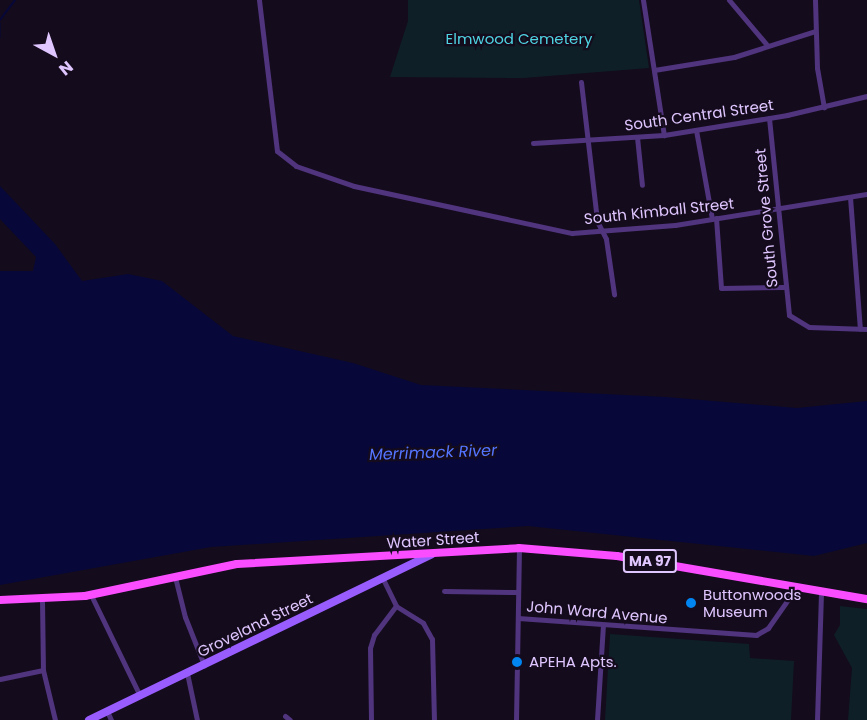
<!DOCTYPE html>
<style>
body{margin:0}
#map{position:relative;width:867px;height:720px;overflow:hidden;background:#140b1d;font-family:Poppins,sans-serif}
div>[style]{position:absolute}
.green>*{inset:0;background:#0e1f27}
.water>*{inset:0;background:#070839}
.stream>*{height:1.5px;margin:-0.75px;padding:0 0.75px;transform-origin:0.75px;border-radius:0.75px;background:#070839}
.street>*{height:5px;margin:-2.5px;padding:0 2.5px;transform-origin:2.5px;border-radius:2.5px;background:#50347d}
.secondary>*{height:8px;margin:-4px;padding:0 4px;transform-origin:4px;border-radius:4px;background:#995dff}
.primary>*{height:8px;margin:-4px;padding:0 4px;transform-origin:4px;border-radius:4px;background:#fa4dff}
.dots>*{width:16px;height:16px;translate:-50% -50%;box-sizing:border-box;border:3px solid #140b1d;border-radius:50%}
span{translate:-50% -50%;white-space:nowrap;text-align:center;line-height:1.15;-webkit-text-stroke:4.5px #140b1d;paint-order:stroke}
.shield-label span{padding:2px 4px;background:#140b1d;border:2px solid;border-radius:4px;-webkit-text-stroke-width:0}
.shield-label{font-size:14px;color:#e0c6ff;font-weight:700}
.park-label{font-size:15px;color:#4fd4e2}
.street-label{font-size:15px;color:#e0c6ff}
.poi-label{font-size:15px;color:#e0c6ff}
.left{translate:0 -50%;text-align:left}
.water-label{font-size:16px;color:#5475ff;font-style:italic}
.north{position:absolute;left:24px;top:24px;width:60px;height:60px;-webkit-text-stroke:4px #140b1d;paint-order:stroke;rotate:140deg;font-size:16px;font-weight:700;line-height:24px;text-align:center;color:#e0c6ff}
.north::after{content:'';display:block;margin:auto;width:21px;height:27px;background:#e0c6ff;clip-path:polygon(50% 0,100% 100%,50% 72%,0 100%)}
</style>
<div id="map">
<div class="green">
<div style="clip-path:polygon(408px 0,639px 0,649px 68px,524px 78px,390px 77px,408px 21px)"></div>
<div style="clip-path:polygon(840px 606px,867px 609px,867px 720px,848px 720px,852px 668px,834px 635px,840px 625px)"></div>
<div style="clip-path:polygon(610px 634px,749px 644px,750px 658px,794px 661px,791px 720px,605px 720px)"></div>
</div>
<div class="water">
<div style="clip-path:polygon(0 186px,55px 244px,82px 281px,128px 274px,162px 281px,233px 336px,353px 363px,421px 385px,666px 397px,797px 408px,867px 401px,867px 543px,814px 556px,528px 526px,211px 547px,0 585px,0 271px,33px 271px,36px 257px,0 219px)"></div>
</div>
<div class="stream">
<div style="left:0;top:20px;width:25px;rotate:-53deg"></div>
<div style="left:0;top:23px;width:14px;rotate:90deg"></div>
</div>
<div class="street">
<div style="left:259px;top:0;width:152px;rotate:83.2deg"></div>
<div style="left:277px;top:151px;width:24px;rotate:38deg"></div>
<div style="left:296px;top:166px;width:61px;rotate:19deg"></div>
<div style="left:354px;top:186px;width:223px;rotate:12.2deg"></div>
<div style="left:572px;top:233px;width:103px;rotate:-4.4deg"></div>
<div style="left:675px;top:225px;width:194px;rotate:-9.2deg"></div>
<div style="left:643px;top:0;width:137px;rotate:81.2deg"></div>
<div style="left:729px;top:0;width:59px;rotate:49.8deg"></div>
<div style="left:815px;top:0;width:68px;rotate:88.3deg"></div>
<div style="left:817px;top:68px;width:40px;rotate:80deg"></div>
<div style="left:654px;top:70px;width:81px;rotate:-9.2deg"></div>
<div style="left:734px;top:57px;width:85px;rotate:-17.8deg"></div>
<div style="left:581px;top:82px;width:140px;rotate:83.4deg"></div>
<div style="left:597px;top:221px;width:20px;rotate:63deg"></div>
<div style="left:606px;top:239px;width:56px;rotate:81.7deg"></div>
<div style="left:769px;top:118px;width:198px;rotate:84.2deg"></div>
<div style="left:789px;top:315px;width:23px;rotate:31deg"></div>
<div style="left:809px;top:327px;width:58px;rotate:2deg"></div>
<div style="left:696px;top:130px;width:90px;rotate:79.8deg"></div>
<div style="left:637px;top:137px;width:48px;rotate:84.1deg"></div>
<div style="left:533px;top:143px;width:131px;rotate:-3.5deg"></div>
<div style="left:664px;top:135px;width:125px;rotate:-9.2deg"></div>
<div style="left:787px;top:115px;width:82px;rotate:-13.4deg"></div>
<div style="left:850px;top:197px;width:132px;rotate:85.7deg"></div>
<div style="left:716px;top:218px;width:70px;rotate:85.9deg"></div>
<div style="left:721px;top:288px;width:63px;rotate:-0.9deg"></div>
<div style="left:175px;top:577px;width:41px;rotate:76deg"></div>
<div style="left:185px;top:617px;width:52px;rotate:68.4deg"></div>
<div style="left:383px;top:579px;width:30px;rotate:64deg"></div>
<div style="left:396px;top:606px;width:32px;rotate:32deg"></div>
<div style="left:423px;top:623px;width:18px;rotate:61deg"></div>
<div style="left:432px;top:639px;width:81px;rotate:88.6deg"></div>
<div style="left:444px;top:591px;width:74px;rotate:0.8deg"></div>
<div style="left:91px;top:595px;width:112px;rotate:64.1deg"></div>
<div style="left:42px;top:600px;width:70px;rotate:89.2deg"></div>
<div style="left:43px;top:670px;width:51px;rotate:76.5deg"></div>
<div style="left:518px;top:618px;width:239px;rotate:4.1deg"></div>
<div style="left:756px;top:635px;width:14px;rotate:-30deg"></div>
<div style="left:768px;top:628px;width:49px;rotate:-55deg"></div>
<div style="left:187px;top:673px;width:48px;rotate:78deg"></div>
<div style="left:0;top:679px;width:44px;rotate:-11.8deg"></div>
<div style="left:107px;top:711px;width:10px;rotate:66deg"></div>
<div style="left:285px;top:716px;width:6px;rotate:39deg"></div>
<div style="left:371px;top:720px;width:72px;rotate:-90.8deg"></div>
<div style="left:370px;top:648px;width:14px;rotate:-73deg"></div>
<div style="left:374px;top:635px;width:36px;rotate:-53deg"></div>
<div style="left:516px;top:720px;width:172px;rotate:-89deg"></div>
<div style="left:597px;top:720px;width:95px;rotate:-86.4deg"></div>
<div style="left:817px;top:720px;width:128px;rotate:-88.2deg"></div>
</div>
<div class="secondary">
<div style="left:89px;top:720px;width:381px;rotate:-25.8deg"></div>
</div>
<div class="primary">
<div style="left:0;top:600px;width:85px;rotate:-2.7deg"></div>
<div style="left:85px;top:596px;width:155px;rotate:-11.9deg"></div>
<div style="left:237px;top:564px;width:282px;rotate:-3.2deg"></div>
<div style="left:519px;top:548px;width:98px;rotate:4.7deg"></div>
<div style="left:617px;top:556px;width:254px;rotate:9.8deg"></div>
</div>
<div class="dots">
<div style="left:691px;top:603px;background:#0085f1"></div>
<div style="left:517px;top:662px;background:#0085f1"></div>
</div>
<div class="shield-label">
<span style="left:650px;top:561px">MA 97</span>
</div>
<div class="park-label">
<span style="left:519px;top:39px">Elmwood Cemetery</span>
</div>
<div class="street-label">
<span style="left:699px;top:115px;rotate:-8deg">South Central Street</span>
<span style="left:659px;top:211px;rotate:-6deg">South Kimball Street</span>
<span style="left:766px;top:218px;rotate:-95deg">South Grove Street</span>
<span style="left:433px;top:540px;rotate:-4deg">Water Street</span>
<span style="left:597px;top:612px;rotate:5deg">John Ward Avenue</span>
<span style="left:255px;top:625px;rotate:-26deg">Groveland Street</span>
</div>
<div class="poi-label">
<span class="left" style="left:703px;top:603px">Buttonwoods<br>Museum</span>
<span class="left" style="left:529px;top:662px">APEHA Apts.</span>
</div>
<div class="water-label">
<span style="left:433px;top:453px;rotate:-2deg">Merrimack River</span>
</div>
<div class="north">N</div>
</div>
